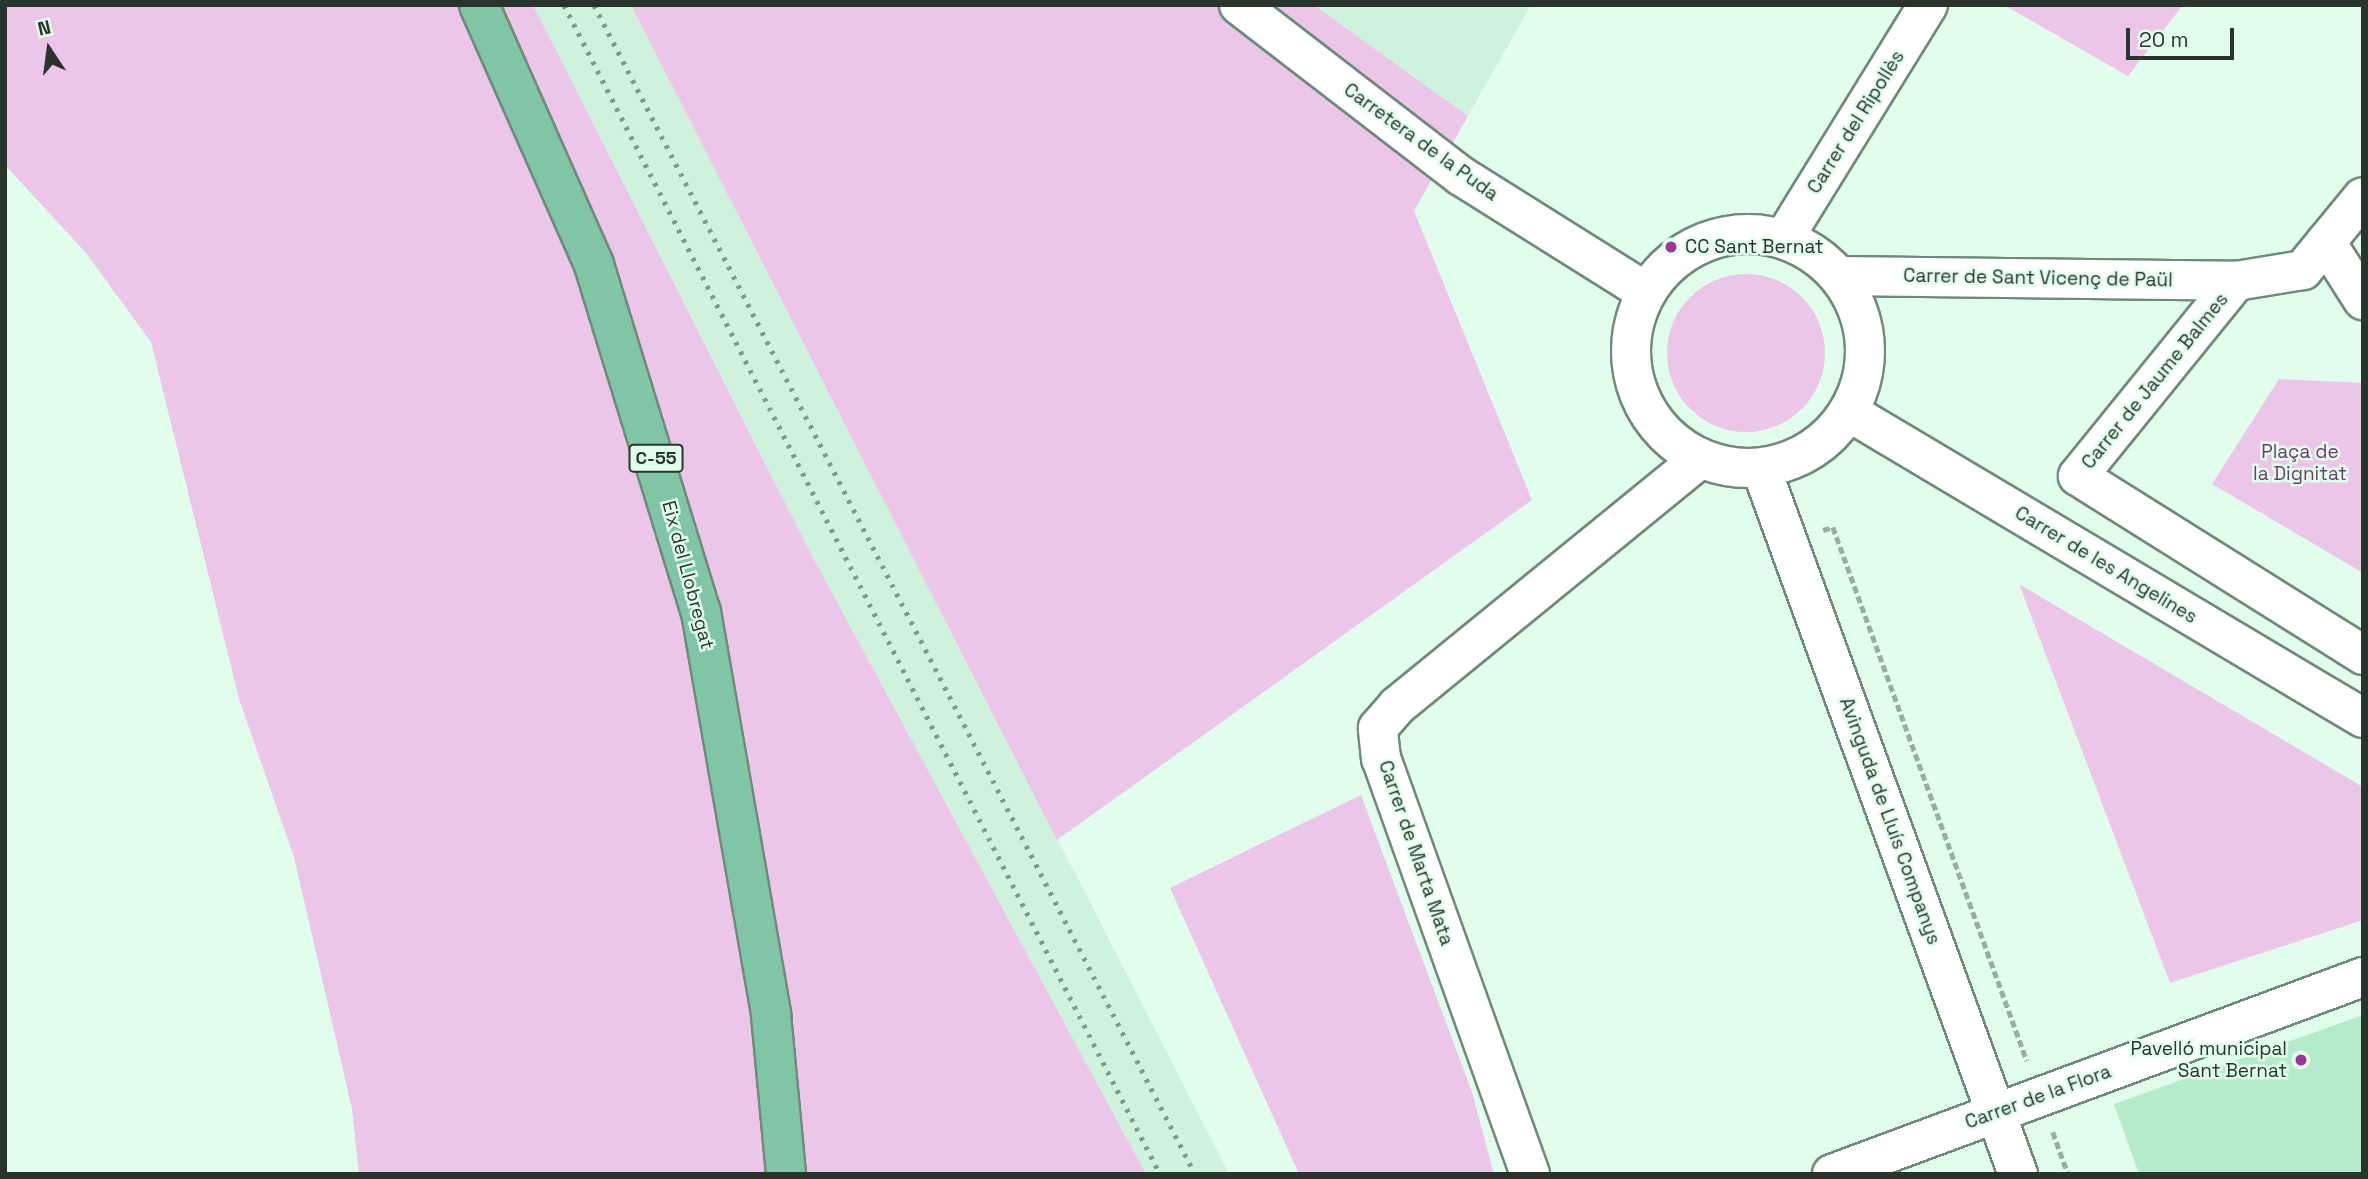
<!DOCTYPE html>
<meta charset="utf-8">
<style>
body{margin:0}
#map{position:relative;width:2368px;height:1179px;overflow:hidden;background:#e1feec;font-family:"Space Grotesk",sans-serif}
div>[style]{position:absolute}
.built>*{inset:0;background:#cef2dc}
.green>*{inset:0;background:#ebc6e8}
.round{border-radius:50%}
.building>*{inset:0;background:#b5eacb}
.path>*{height:4.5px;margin-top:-2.25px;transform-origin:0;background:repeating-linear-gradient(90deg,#98aea1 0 7px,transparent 0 10.5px)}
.roads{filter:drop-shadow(2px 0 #6f8a7a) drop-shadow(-2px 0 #6f8a7a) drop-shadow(0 2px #6f8a7a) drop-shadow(0 -2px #6f8a7a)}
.minor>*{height:38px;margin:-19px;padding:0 19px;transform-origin:19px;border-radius:19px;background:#fff}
.minor>.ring{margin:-19px;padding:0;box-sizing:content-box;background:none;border:38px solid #fff;border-radius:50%}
.major>*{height:38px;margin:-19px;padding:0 19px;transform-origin:19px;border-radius:19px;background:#80c5a6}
.rail>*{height:5px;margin-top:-2.5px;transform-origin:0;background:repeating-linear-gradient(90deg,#84988b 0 3.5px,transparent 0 10.5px)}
.dots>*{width:19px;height:19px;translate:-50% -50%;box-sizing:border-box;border:4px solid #e1feec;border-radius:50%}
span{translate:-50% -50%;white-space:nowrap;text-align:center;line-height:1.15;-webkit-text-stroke:5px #e1feec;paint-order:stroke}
.shield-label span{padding:2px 5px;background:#e1feec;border:2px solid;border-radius:5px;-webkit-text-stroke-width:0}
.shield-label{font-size:18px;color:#29342d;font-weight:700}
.street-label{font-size:19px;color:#29342d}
.poi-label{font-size:19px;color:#29342d}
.left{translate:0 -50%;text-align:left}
.right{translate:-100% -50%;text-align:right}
.park-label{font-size:19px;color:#6f3c6d}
.frame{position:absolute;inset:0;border:7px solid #29342d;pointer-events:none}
.north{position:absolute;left:14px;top:14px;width:70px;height:70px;-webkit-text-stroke:5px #e1feec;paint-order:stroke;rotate:347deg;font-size:19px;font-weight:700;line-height:28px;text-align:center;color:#29342d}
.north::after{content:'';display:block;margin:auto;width:24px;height:32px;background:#29342d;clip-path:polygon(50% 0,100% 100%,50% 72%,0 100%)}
.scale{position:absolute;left:2126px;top:28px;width:108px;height:32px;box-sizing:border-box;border:4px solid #29342d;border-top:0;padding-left:9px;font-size:21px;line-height:24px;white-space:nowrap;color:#29342d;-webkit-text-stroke:5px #e1feec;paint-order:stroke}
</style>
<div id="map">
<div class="built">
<div style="clip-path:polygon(533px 5px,631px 5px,1229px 1174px,1146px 1174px,809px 550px)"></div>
<div style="clip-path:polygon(1314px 5px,1531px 5px,1468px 116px)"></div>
</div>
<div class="green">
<div style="clip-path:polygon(5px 5px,533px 5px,809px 550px,1146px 1174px,359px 1174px,352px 1109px,294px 857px,239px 699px,151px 342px,86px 253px,5px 165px)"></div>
<div style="clip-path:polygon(631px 5px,1314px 5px,1468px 116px,1414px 211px,1532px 500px,1057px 840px)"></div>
<div style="clip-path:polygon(2004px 5px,2183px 5px,2128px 76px)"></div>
<div class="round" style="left:1667px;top:274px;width:158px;height:158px"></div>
<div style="clip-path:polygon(2279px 379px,2363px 383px,2363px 573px,2212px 484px)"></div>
<div style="clip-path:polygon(2019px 584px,2363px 787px,2363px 920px,2170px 983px)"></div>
<div style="clip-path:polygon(1361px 795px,1472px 1092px,1494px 1174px,1299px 1174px,1170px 888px)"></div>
</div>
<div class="building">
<div style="clip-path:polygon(2363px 1015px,2363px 1174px,2139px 1174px,2114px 1104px)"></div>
</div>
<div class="path">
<div style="left:1823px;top:530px;width:10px;rotate:-17deg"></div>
<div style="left:1833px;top:527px;width:568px;rotate:70.03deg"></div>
<div style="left:2053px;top:1132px;width:45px;rotate:70.3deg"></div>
</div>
<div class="roads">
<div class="minor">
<div style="left:1239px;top:5px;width:280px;rotate:37.6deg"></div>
<div style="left:1461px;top:176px;width:218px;rotate:32.1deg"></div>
<div class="ring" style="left:1631px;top:234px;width:196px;height:196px"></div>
<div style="left:1784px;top:238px;width:274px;rotate:-58.3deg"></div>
<div style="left:2326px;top:242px;width:69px;rotate:57.5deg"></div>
<div style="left:1839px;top:276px;width:397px;rotate:0.7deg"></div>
<div style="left:2236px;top:281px;width:68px;rotate:-9.3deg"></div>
<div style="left:2303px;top:270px;width:94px;rotate:-50.6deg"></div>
<div style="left:2236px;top:281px;width:251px;rotate:129deg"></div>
<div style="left:2078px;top:476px;width:337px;rotate:32.1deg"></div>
<div style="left:1849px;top:412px;width:598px;rotate:30.77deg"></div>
<div style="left:1761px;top:468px;width:751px;rotate:70deg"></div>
<div style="left:1530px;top:1174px;width:441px;rotate:-109.7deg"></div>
<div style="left:1381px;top:759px;width:31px;rotate:-96deg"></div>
<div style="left:1378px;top:728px;width:29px;rotate:-49deg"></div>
<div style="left:1397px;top:706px;width:391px;rotate:-39.2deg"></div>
<div style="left:1832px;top:1174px;width:566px;rotate:-20.35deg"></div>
</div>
<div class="major">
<div style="left:479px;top:5px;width:284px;rotate:66.1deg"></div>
<div style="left:594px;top:265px;width:363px;rotate:72.9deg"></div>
<div style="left:701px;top:612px;width:409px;rotate:80.1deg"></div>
<div style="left:771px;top:1015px;width:160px;rotate:84.6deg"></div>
</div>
</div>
<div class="rail">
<div style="left:564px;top:5px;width:1312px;rotate:62.99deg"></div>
<div style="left:594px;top:5px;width:1314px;rotate:62.79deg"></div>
</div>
<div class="dots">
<div style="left:1671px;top:247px;background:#9c359a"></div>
<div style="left:2301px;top:1060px;background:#9c359a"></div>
</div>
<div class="shield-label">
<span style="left:656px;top:458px">C-55</span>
</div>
<div class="street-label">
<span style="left:1856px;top:122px;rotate:-58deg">Carrer del Ripollès</span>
<span style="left:1421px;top:142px;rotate:36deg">Carretera de la Puda</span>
<span style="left:2038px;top:278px;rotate:1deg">Carrer de Sant Vicenç de Paül</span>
<span style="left:2155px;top:381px;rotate:-51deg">Carrer de Jaume Balmes</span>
<span style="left:2106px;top:565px;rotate:31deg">Carrer de les Angelines</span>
<span style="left:688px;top:575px;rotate:75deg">Eix del Llobregat</span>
<span style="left:1890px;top:821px;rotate:70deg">Avinguda de Lluís Companys</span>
<span style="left:1416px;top:853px;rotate:71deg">Carrer de Marta Mata</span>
<span style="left:2038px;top:1097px;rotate:-20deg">Carrer de la Flora</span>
</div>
<div class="poi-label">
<span class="left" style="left:1685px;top:247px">CC Sant Bernat</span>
<span class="right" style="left:2287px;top:1060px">Pavelló municipal<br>Sant Bernat</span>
</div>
<div class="park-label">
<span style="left:2300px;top:463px">Plaça de<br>la Dignitat</span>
</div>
<div class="frame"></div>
<div class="north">N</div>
<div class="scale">20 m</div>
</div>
